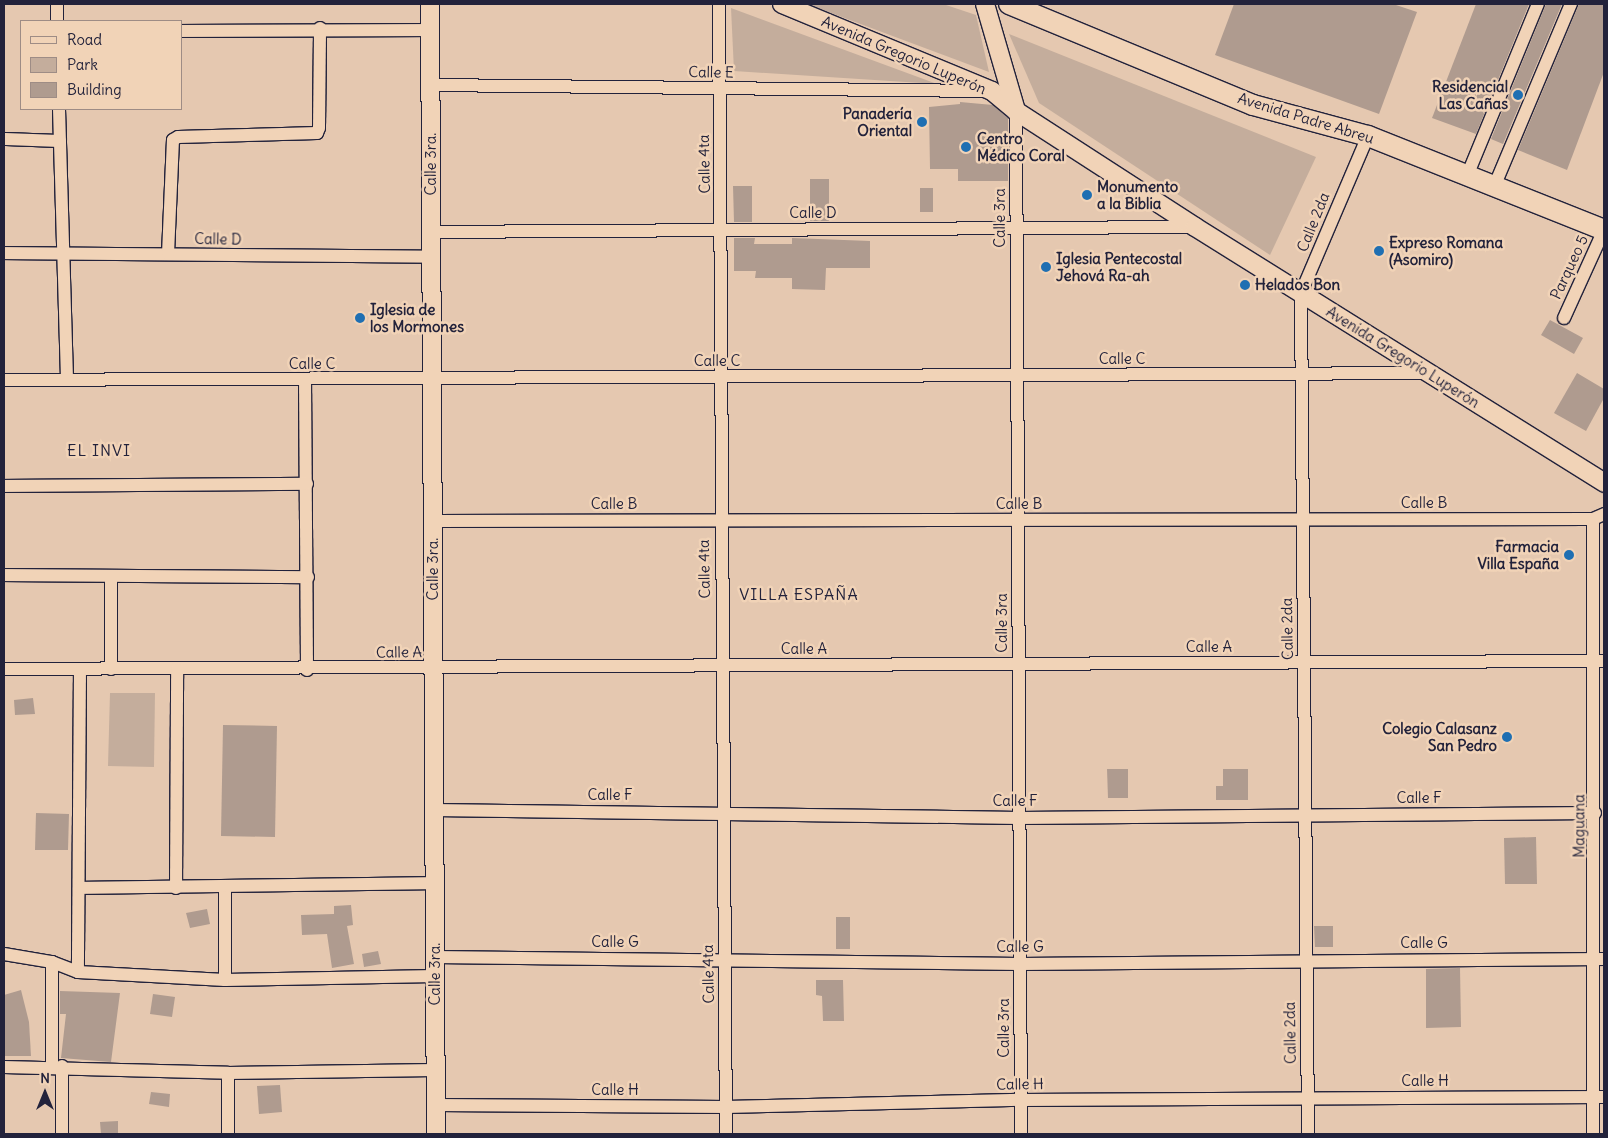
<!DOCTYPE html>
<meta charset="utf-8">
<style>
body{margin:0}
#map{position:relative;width:1608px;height:1138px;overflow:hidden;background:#e5c8b0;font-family:Delius,sans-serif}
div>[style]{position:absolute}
.green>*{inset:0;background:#c4ad9c}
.building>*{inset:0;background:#af9b8f}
.roads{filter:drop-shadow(1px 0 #22223b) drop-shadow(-1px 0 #22223b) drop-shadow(0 1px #22223b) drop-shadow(0 -1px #22223b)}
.street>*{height:12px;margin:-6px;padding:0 6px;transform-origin:6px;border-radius:6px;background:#f1d3b7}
.secondary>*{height:18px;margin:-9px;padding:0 9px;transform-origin:9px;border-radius:9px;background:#f1d3b7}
.primary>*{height:20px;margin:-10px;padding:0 10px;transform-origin:10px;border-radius:10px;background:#f1d3b7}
.dots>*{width:14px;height:14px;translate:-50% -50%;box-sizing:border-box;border:2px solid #f1d3b7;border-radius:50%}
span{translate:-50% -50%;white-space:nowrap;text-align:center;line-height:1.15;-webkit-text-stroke:5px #f1d3b7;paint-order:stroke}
.street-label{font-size:15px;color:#22223b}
.poi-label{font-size:15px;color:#22223b;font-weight:700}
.right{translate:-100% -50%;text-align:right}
.left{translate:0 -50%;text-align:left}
.neighbourhood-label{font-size:16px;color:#22223b;letter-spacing:1px}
.frame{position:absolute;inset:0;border:5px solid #22223b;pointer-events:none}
.legend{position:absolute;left:20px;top:20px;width:162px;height:90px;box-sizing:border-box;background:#f1d3b7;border:1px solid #9e8c85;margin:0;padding:6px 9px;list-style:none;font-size:15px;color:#22223b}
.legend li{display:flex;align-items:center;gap:10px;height:25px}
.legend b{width:25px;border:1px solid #9e8c85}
.north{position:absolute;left:20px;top:1068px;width:50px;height:50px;-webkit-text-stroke:4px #f1d3b7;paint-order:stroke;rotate:0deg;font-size:14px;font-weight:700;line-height:20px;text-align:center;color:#22223b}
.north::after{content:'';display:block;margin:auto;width:18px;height:22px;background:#22223b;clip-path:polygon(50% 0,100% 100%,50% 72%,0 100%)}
</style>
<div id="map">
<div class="green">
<div style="clip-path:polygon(807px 4px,943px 4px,976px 15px,989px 72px)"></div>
<div style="clip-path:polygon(731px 8px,937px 84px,734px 71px)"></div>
<div style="clip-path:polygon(1009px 34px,1316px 157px,1270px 255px,1039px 103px)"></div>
<div style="clip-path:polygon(110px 693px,155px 693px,154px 767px,108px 766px)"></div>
</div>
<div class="building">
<div style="clip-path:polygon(1234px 4px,1393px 4px,1417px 12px,1379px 114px,1215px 55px)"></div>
<div style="clip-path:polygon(1476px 4px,1529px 4px,1476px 134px,1432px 118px)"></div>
<div style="clip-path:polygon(1546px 4px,1562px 4px,1503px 144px,1491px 139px)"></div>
<div style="clip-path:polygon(1579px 4px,1604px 4px,1604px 72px,1567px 170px,1518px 150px)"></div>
<div style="clip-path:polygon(960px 102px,993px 105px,1008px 118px,1008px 181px,958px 181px,958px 169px,930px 169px,929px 107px,960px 104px)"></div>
<div style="clip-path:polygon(810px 179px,829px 179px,829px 221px,810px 221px)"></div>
<div style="clip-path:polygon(733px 186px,752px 186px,752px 222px,734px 222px)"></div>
<div style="clip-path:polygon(920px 188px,933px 188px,933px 212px,920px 212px)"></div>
<div style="clip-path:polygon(734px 238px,755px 238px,754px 244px,792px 244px,792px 238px,870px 241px,870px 268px,826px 268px,825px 290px,792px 289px,792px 278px,755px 278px,756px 271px,734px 271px)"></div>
<div style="clip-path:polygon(1550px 320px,1583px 338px,1574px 354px,1541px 335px)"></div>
<div style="clip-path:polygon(1577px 373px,1604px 389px,1604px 398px,1586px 431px,1554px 413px)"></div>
<div style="clip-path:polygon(33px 698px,35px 714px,15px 715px,14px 700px)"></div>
<div style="clip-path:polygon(223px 725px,277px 726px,275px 837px,221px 836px)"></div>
<div style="clip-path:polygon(1107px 769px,1128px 769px,1128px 798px,1108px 798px)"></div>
<div style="clip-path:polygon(1223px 769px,1248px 769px,1248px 800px,1216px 800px,1216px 786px,1223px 786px)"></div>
<div style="clip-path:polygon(36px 813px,69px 814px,68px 850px,35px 850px)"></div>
<div style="clip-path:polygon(1536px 837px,1537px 884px,1505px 884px,1504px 838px)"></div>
<div style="clip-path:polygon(351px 905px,353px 925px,347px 926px,354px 964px,332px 968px,327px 934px,302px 935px,301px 915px,334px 914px,334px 906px)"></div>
<div style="clip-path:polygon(207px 909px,210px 924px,190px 928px,186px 913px)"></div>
<div style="clip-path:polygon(836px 917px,850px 917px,850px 949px,836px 949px)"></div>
<div style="clip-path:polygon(1314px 926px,1333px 926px,1333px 947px,1315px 947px)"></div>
<div style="clip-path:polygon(378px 951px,381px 964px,364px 967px,362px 954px)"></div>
<div style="clip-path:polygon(1460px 968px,1461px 1027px,1426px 1028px,1426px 969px)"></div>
<div style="clip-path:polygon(816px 980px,843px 980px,844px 1021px,823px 1021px,822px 996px,816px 995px)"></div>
<div style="clip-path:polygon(21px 990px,29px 1022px,31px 1056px,4px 1056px,4px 995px)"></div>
<div style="clip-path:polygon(60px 991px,120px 993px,111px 1062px,61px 1058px,66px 1014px,60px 1014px)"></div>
<div style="clip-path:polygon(153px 994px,175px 997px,172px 1017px,150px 1014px)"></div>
<div style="clip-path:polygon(280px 1085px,282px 1112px,259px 1114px,257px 1086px)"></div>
<div style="clip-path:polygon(151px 1092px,170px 1094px,169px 1107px,149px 1104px)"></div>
<div style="clip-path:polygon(118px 1121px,118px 1134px,101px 1134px,100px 1122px)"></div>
</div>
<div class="roads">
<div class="street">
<div style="left:57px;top:4px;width:17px;rotate:90deg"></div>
<div style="left:719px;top:4px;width:1130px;rotate:89.65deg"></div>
<div style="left:181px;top:31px;width:249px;rotate:-0.2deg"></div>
<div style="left:431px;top:85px;width:554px;rotate:0.62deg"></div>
<div style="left:59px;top:109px;width:271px;rotate:88.3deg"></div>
<div style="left:1016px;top:111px;width:1023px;rotate:89.72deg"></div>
<div style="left:4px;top:139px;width:56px;rotate:2deg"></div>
<div style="left:1467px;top:176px;width:186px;rotate:-67.6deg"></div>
<div style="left:1494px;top:187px;width:199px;rotate:-67.2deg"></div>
<div style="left:431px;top:232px;width:763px;rotate:-0.38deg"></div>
<div style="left:4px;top:253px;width:428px;rotate:0.5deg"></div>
<div style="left:168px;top:254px;width:114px;rotate:-87.5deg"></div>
<div style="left:173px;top:140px;width:6px;rotate:-31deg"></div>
<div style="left:178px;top:137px;width:139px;rotate:-1.6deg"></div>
<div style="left:317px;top:133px;width:5px;rotate:-68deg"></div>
<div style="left:319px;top:128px;width:100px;rotate:-89.4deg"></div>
<div style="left:1564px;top:318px;width:97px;rotate:-65.6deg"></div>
<div style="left:4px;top:380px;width:1424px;rotate:-0.28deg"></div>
<div style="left:305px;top:380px;width:290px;rotate:89.6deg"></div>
<div style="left:4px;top:486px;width:303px;rotate:-0.4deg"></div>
<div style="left:1593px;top:519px;width:615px;rotate:90deg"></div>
<div style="left:433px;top:521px;width:1160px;rotate:-0.1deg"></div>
<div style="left:1593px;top:519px;width:12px;rotate:-24deg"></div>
<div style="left:4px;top:575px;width:304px;rotate:0.4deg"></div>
<div style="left:111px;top:576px;width:93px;rotate:90deg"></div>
<div style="left:4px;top:669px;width:1600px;rotate:-0.29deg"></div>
<div style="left:80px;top:669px;width:303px;rotate:90.4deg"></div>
<div style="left:78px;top:972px;width:147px;rotate:3.1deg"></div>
<div style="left:225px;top:980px;width:210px;rotate:-1.1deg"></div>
<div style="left:434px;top:810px;width:585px;rotate:0.78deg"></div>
<div style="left:1019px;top:818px;width:576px;rotate:-0.5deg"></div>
<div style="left:225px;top:887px;width:93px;rotate:90deg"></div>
<div style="left:80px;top:888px;width:355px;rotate:-0.8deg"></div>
<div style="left:176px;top:888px;width:219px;rotate:-89.7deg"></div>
<div style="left:4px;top:954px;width:49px;rotate:9.5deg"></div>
<div style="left:52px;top:962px;width:28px;rotate:21deg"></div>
<div style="left:435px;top:957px;width:585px;rotate:0.69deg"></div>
<div style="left:1020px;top:964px;width:584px;rotate:-0.49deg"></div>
<div style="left:52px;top:1066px;width:104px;rotate:-90deg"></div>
<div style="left:62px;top:1066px;width:68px;rotate:90deg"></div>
<div style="left:4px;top:1067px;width:224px;rotate:1.5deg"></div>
<div style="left:228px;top:1073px;width:207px;rotate:-0.8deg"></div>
<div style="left:436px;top:1105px;width:290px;rotate:0.4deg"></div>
<div style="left:726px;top:1107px;width:295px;rotate:-1.4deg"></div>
<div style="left:1021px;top:1100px;width:583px;rotate:-0.29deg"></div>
<div style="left:228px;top:1134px;width:61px;rotate:-90deg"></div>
<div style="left:1308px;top:1134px;width:841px;rotate:-90.48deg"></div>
<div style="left:1301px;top:293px;width:171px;rotate:-66.9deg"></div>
</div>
<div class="secondary">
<div style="left:430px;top:4px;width:1130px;rotate:89.7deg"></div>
<div style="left:782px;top:4px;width:227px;rotate:22.5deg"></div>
<div style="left:992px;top:91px;width:31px;rotate:40deg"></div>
<div style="left:1016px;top:111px;width:213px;rotate:32.9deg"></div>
<div style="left:1195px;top:227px;width:483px;rotate:32deg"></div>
<div style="left:985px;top:4px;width:111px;rotate:73.8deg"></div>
</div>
<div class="primary">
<div style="left:1009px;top:4px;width:264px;rotate:22.5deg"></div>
<div style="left:1253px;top:105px;width:119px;rotate:15.1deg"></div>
<div style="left:1368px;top:136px;width:254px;rotate:21.7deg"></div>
</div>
</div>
<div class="dots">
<div style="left:1518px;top:95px;background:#1f6fb2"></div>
<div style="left:922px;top:122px;background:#1f6fb2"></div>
<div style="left:966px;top:147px;background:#1f6fb2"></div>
<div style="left:1087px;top:195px;background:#1f6fb2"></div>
<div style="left:1379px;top:251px;background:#1f6fb2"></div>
<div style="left:1046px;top:267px;background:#1f6fb2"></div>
<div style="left:1245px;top:285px;background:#1f6fb2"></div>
<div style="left:360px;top:318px;background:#1f6fb2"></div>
<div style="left:1569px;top:555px;background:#1f6fb2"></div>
<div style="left:1507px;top:737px;background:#1f6fb2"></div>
</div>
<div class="street-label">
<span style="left:904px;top:55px;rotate:23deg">Avenida Gregorio Luperón</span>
<span style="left:711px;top:72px;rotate:1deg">Calle E</span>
<span style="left:1306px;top:118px;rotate:17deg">Avenida Padre Abreu</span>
<span style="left:431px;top:164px;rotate:-90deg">Calle 3ra.</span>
<span style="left:704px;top:164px;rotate:-91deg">Calle 4ta</span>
<span style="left:813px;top:213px">Calle D</span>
<span style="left:1000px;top:218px;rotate:-90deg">Calle 3ra</span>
<span style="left:1313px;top:222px;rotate:-68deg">Calle 2da</span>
<span style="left:218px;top:239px;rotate:1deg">Calle D</span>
<span style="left:1569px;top:267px;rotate:-65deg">Parqueo 5</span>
<span style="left:1403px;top:357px;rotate:32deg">Avenida Gregorio Luperón</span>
<span style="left:1122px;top:359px">Calle C</span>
<span style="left:717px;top:361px">Calle C</span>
<span style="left:312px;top:364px">Calle C</span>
<span style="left:1424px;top:503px">Calle B</span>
<span style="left:614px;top:504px">Calle B</span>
<span style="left:1019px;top:504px">Calle B</span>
<span style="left:433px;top:569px;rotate:-90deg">Calle 3ra.</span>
<span style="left:704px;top:569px;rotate:-91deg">Calle 4ta</span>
<span style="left:1002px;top:623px;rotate:-90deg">Calle 3ra</span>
<span style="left:1287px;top:629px;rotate:-91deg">Calle 2da</span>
<span style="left:1209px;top:647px">Calle A</span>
<span style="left:804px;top:649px">Calle A</span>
<span style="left:399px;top:652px;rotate:-1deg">Calle A</span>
<span style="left:610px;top:795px">Calle F</span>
<span style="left:1419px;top:798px">Calle F</span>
<span style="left:1015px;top:801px">Calle F</span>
<span style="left:1579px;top:826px;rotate:-90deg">Maguana</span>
<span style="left:615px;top:942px">Calle G</span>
<span style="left:1424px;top:943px">Calle G</span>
<span style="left:1020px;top:947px">Calle G</span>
<span style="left:435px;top:974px;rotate:-90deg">Calle 3ra.</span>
<span style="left:708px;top:974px;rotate:-91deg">Calle 4ta</span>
<span style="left:1004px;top:1028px;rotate:-90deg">Calle 3ra</span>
<span style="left:1290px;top:1033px;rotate:-91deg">Calle 2da</span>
<span style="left:1425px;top:1081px">Calle H</span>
<span style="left:1020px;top:1084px;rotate:-1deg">Calle H</span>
<span style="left:615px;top:1090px">Calle H</span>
</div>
<div class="poi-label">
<span class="right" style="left:1508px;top:95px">Residencial<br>Las Cañas</span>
<span class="right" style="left:912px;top:122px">Panadería<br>Oriental</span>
<span class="left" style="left:977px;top:147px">Centro<br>Médico Coral</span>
<span class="left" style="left:1097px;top:195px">Monumento<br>a la Biblia</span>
<span class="left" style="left:1389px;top:251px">Expreso Romana<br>(Asomiro)</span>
<span class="left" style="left:1056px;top:267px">Iglesia Pentecostal<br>Jehová Ra-ah</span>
<span class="left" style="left:1255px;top:285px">Helados Bon</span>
<span class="left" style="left:370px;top:318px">Iglesia de<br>los Mormones</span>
<span class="right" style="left:1559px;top:555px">Farmacia<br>Villa España</span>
<span class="right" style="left:1497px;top:737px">Colegio Calasanz<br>San Pedro</span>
</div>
<div class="neighbourhood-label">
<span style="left:99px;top:450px">EL INVI</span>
<span style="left:799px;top:594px">VILLA ESPAÑA</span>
</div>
<div class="frame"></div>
<ul class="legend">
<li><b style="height:6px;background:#f1d3b7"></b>Road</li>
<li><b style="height:14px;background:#c4ad9c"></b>Park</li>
<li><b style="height:14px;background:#af9b8f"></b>Building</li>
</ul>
<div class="north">N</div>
</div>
